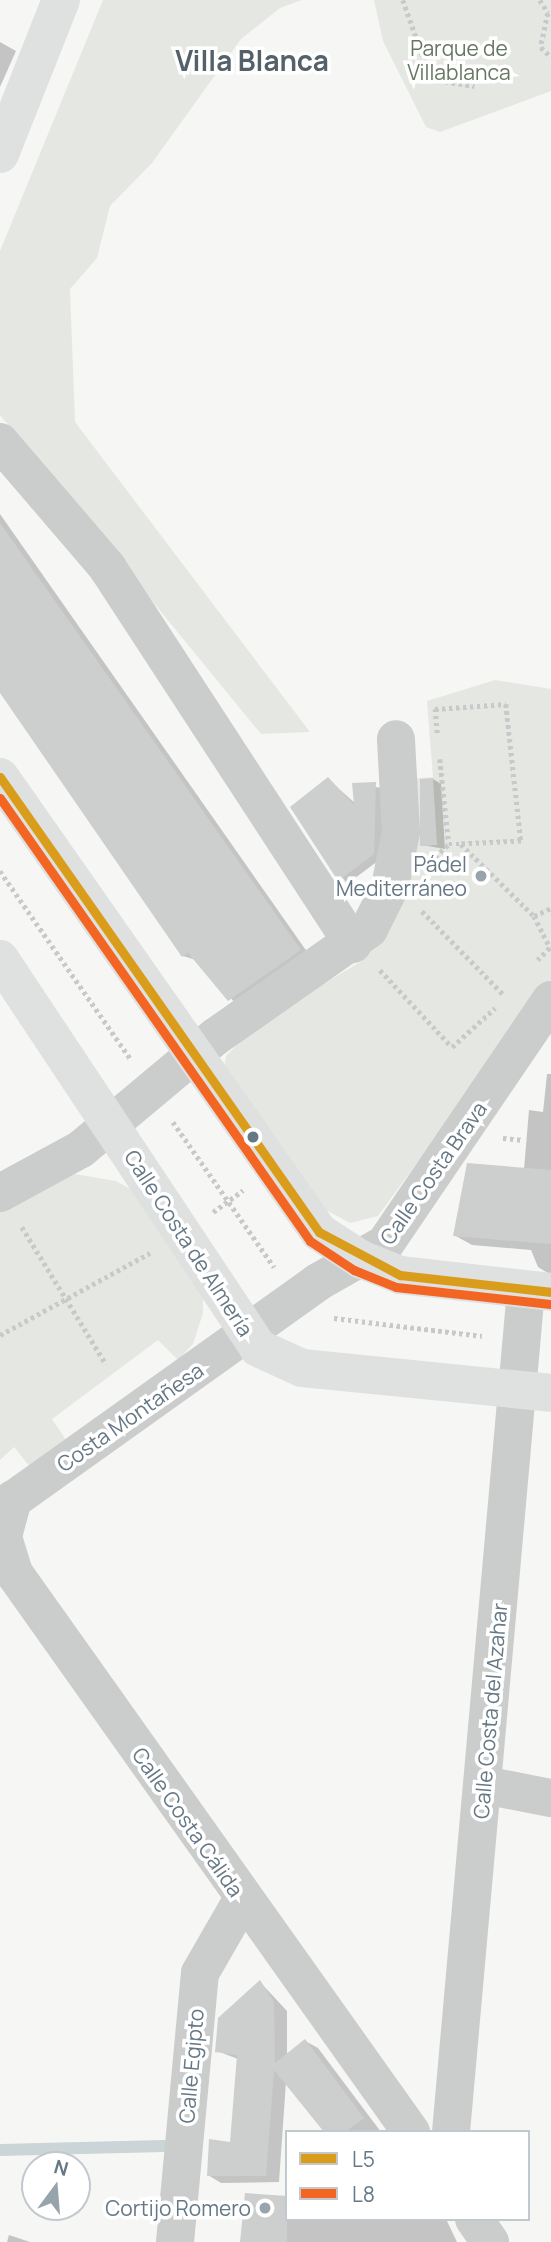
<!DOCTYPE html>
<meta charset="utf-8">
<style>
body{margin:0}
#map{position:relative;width:551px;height:2242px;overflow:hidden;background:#f6f6f5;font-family:Manrope,sans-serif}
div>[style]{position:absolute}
.green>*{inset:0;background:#e5e8e2}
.shadow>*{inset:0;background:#0003}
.stream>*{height:12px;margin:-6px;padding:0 6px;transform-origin:6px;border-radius:6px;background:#cbd4d6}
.building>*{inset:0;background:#cdcfcf}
.path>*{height:4.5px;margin-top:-2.25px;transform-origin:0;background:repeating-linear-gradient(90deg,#c8c9ca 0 3.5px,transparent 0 7px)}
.street>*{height:38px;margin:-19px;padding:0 19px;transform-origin:19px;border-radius:19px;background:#cbcccc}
.secondary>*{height:38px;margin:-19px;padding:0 19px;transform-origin:19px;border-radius:19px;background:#dfe0e0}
.bus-1>*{height:9px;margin:-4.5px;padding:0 4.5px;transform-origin:4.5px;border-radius:4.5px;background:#da9d1b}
.bus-2>*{height:9px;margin:-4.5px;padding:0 4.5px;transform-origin:4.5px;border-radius:4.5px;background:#f26522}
.dots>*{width:19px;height:19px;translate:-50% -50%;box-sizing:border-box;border:4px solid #fff;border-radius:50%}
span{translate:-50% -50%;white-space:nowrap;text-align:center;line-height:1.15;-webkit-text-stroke:7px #fff;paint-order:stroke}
.park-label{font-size:21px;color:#667761}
.poi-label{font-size:21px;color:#667885}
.right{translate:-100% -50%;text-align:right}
.street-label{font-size:21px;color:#667885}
.district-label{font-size:28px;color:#54616a;font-weight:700}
.legend{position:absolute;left:285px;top:2130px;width:245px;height:91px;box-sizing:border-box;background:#fff;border:2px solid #c2c9ce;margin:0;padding:9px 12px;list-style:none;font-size:21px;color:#667885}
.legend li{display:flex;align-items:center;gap:14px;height:35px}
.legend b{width:35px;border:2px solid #c2c9ce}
.north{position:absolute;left:21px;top:2151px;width:70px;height:70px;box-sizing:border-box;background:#fff;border:2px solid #c2c9ce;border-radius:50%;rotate:16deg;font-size:19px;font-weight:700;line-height:28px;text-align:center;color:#667885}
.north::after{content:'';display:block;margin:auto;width:24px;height:32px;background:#98a4ac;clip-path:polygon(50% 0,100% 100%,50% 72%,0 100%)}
</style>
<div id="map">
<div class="green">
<div style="clip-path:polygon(103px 0,302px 0,280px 8px,241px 39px,152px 163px,110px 206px,97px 258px,70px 289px,75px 422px,310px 732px,261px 734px,0 415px,0 251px)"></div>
<div style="clip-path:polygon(374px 0,551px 0,551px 91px,440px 132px,426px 127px,383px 41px)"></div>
<div style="clip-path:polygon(495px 680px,551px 689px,551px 980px,378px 1216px,350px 1223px,326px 1210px,224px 1068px,226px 1056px,259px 1022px,362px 961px,390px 928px,409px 885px,410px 779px,433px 777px,427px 701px)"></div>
<div style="clip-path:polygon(75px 1174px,116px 1181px,147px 1198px,203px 1292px,203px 1313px,193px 1344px,178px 1360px,158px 1340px,52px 1419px,66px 1440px,30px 1467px,14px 1447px,0 1460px,0 1211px)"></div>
</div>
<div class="shadow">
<div style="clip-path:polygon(0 42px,16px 51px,0 87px)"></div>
<div style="clip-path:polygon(0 514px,310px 956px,238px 1006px,196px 960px,183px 956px,0 690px)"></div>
<div style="clip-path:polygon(328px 779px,356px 804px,354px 785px,384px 788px,382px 858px,347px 884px,292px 807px)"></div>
<div style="clip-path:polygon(433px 779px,441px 784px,445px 849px,422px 845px)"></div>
<div style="clip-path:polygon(547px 1074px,551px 1074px,551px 1275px,538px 1267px,531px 1250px,472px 1245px,454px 1235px,524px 1169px,529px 1110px,543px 1112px)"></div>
<div style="clip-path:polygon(260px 1982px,287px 2011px,287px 2056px,305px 2041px,318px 2048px,381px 2132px,326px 2132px,286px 2082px,279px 2182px,221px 2183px,208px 2175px,231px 2144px,238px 2059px,217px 2051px)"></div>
<div style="clip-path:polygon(287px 2219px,446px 2219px,457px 2242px,241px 2242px)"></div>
<div style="clip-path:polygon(9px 2235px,30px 2242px,7px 2242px)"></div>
</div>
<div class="stream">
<div style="left:0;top:2150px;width:164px;rotate:-1.4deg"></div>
</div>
<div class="building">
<div style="clip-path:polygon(0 523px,301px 950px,228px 1001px,188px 953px,182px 957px,0 693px)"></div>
<div style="clip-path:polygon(328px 777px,354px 805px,352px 783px,376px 782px,374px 854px,338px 881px,290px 807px)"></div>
<div style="clip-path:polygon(433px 778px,437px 845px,420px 846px,420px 779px)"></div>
<div style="clip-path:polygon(467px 1163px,551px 1170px,551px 1244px,453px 1236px)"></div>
<div style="clip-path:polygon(260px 1980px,274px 2002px,275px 2063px,305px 2039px,364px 2118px,345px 2132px,324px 2132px,274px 2070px,266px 2176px,207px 2176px,209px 2139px,230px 2142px,237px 2055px,215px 2052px,218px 2018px)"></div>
<div style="clip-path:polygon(245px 2193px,287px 2196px,287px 2242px,240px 2242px)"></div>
</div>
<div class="path">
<div style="left:403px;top:0;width:84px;rotate:70.5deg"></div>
<div style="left:431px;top:79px;width:44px;rotate:9.2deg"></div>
<div style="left:540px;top:0;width:15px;rotate:58deg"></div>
<div style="left:548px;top:13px;width:35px;rotate:102deg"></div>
<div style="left:541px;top:47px;width:14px;rotate:45deg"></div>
<div style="left:437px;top:733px;width:24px;rotate:-95deg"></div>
<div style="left:435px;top:709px;width:71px;rotate:-4deg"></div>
<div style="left:506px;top:704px;width:138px;rotate:83.8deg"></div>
<div style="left:521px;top:841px;width:60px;rotate:177.1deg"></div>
<div style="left:440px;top:759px;width:85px;rotate:84deg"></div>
<div style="left:449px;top:844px;width:12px"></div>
<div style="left:461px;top:844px;width:103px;rotate:44.6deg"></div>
<div style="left:534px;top:916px;width:19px;rotate:-25deg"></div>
<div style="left:435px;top:857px;width:19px;rotate:-43deg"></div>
<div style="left:0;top:871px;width:228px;rotate:55.2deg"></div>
<div style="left:422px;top:911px;width:116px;rotate:45.7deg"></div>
<div style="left:534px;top:916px;width:36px;rotate:63deg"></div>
<div style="left:550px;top:948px;width:20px;rotate:135deg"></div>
<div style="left:380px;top:970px;width:105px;rotate:46.9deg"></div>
<div style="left:452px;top:1047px;width:58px;rotate:-42.2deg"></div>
<div style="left:173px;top:1122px;width:177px;rotate:55.1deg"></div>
<div style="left:503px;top:1138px;width:20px;rotate:6deg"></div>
<div style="left:213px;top:1212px;width:37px;rotate:-36deg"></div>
<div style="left:22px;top:1227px;width:161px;rotate:58.5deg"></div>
<div style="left:334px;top:1318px;width:149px;rotate:6.9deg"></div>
<div style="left:0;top:1335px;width:171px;rotate:-28.7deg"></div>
</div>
<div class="street">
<div style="left:0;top:442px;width:165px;rotate:49.4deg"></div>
<div style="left:107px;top:567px;width:450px;rotate:56.9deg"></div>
<div style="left:0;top:1193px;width:92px;rotate:-28.5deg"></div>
<div style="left:81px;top:1149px;width:175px;rotate:-39.9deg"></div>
<div style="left:215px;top:1037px;width:188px;rotate:-35deg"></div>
<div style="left:369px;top:929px;width:47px;rotate:-63.4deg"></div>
<div style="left:390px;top:887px;width:56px;rotate:-78.7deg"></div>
<div style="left:401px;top:832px;width:93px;rotate:-93.1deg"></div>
<div style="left:13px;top:1499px;width:39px;rotate:105deg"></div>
<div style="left:3px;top:1537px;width:38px;rotate:73deg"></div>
<div style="left:14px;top:1573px;width:686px;rotate:54.62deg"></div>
<div style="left:0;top:1509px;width:391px;rotate:-35.5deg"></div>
<div style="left:318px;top:1282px;width:77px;rotate:-29.6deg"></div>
<div style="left:385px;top:1244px;width:295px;rotate:-55.8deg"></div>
<div style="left:484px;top:1785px;width:68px;rotate:11deg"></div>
<div style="left:451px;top:2132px;width:845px;rotate:-84.91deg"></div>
<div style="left:474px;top:2219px;width:28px;rotate:55deg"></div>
<div style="left:175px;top:2242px;width:270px;rotate:-84.7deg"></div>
<div style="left:200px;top:1973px;width:84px;rotate:-60.1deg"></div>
</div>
<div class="secondary">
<div style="left:0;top:154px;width:166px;rotate:-68.4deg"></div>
<div style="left:0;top:777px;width:556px;rotate:54.97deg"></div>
<div style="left:319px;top:1232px;width:49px;rotate:33.4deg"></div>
<div style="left:360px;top:1259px;width:43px;rotate:21.8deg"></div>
<div style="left:400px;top:1275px;width:152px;rotate:6.4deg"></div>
<div style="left:0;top:959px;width:467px;rotate:56.4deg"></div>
<div style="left:258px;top:1348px;width:48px;rotate:24.4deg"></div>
<div style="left:302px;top:1368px;width:250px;rotate:5.7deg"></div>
</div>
<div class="bus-1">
<div style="left:0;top:777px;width:556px;rotate:54.97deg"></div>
<div style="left:319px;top:1232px;width:92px;rotate:28deg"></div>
<div style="left:400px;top:1275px;width:152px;rotate:6.4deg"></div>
</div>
<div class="bus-2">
<div style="left:0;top:798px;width:541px;rotate:55.02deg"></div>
<div style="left:310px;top:1241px;width:53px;rotate:33.4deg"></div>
<div style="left:354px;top:1270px;width:45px;rotate:22deg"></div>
<div style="left:396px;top:1287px;width:155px;rotate:6.3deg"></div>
</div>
<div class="dots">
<div style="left:481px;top:876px;background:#98a4ac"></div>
<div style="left:253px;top:1137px;background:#667885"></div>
<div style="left:265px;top:2208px;background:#98a4ac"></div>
</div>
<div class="park-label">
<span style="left:459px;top:60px">Parque de<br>Villablanca</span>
</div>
<div class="poi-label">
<span class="right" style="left:467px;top:876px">Pádel<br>Mediterráneo</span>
<span class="right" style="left:251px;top:2208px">Cortijo Romero</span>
</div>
<div class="street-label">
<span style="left:433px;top:1173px;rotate:-55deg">Calle Costa Brava</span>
<span style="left:189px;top:1243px;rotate:57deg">Calle Costa de Almería</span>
<span style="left:130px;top:1417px;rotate:-35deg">Costa Montañesa</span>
<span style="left:490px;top:1711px;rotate:-85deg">Calle Costa del Azahar</span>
<span style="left:188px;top:1822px;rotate:55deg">Calle Costa Cálida</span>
<span style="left:191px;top:2066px;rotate:-85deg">Calle Egipto</span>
</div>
<div class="district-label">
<span style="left:252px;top:60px">Villa Blanca</span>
</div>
<ul class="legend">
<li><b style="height:9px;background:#da9d1b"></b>L5</li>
<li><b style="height:9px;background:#f26522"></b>L8</li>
</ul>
<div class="north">N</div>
</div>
